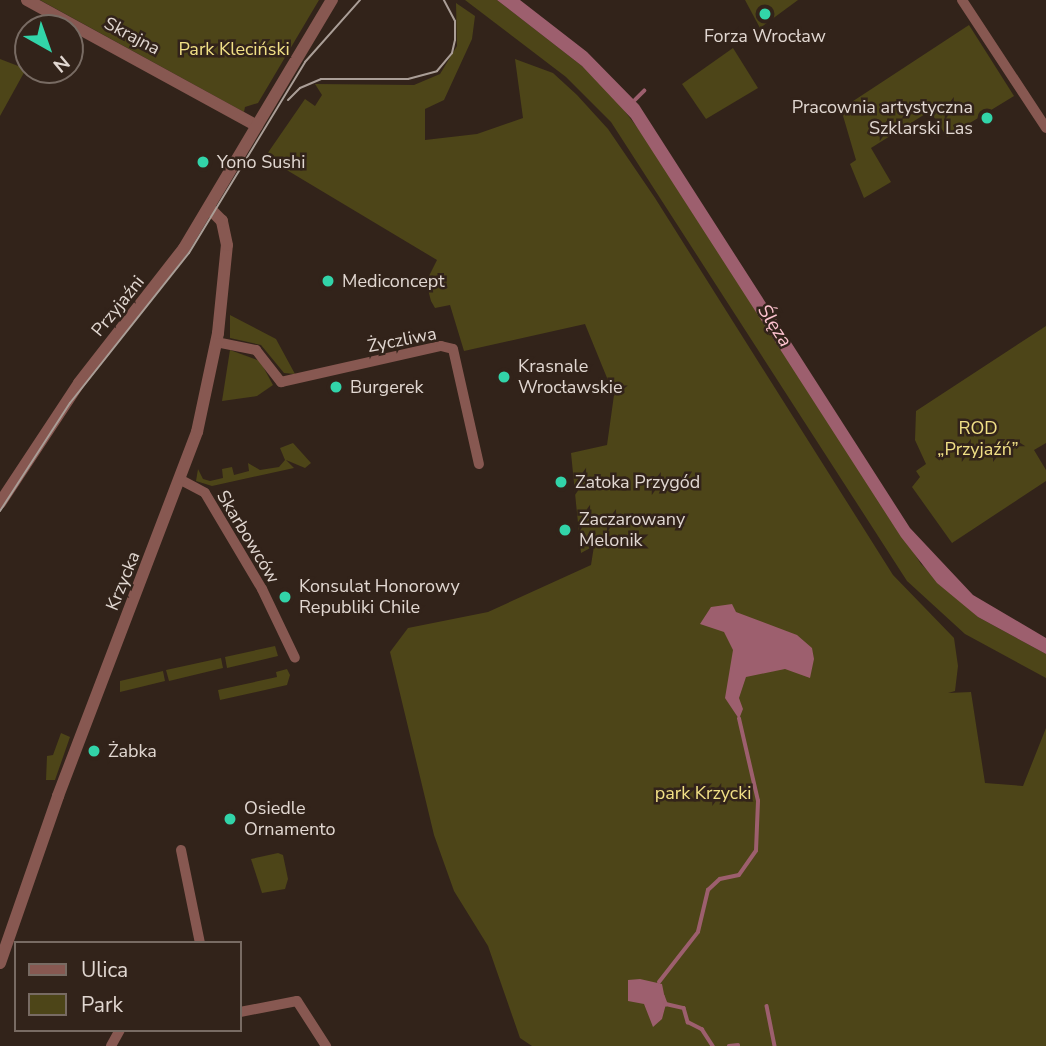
<!DOCTYPE html>
<meta charset="utf-8">
<style>
body{margin:0}
#map{position:relative;width:1046px;height:1046px;overflow:hidden;background:#32231a;font-family:"Nunito Sans",sans-serif}
div>[style]{position:absolute}
.green>*{inset:0;background:#4d4518}
.water>*{inset:0;background:#9d5f6e}
.stream>*{height:3.5px;margin:-1.75px;padding:0 1.75px;transform-origin:1.75px;border-radius:1.75px;background:#9d5f6e}
.minor>*{height:10px;margin:-5px;padding:0 5px;transform-origin:5px;border-radius:5px;background:#875851}
.tertiary>*{height:12px;margin:-6px;padding:0 6px;transform-origin:6px;border-radius:6px;background:#875851}
.tram>*{height:2px;margin:-1px;padding:0 1px;transform-origin:1px;border-radius:1px;background:#aa9e97}
.dots>*{width:19px;height:19px;translate:-50% -50%;box-sizing:border-box;border:4px solid #32231a;border-radius:50%}
span{translate:-50% -50%;white-space:nowrap;text-align:center;line-height:1.15;-webkit-text-stroke:5px #32231a;paint-order:stroke}
.street-label{font-size:18px;color:#e1d7d1}
.poi-label{font-size:18px;color:#e1d7d1}
.right{translate:-100% -50%;text-align:right}
.left{translate:0 -50%;text-align:left}
.park-label{font-size:18px;color:#f1e086}
.water-label{font-size:19px;color:#fcc2ce;font-style:italic}
.legend{position:absolute;left:14px;top:941px;width:228px;height:91px;box-sizing:border-box;background:#32231a;border:2px solid #786b63;margin:0;padding:9px 12px;list-style:none;font-size:21px;color:#e1d7d1}
.legend li{display:flex;align-items:center;gap:14px;height:35px}
.legend b{width:35px;border:2px solid #786b63}
.north{position:absolute;left:14px;top:14px;width:70px;height:70px;box-sizing:border-box;background:#32231a;border:2px solid #786b63;border-radius:50%;rotate:140deg;font-size:19px;font-weight:700;line-height:28px;text-align:center;color:#e1d7d1}
.north::after{content:'';display:block;margin:auto;width:24px;height:32px;background:#32d4a9;clip-path:polygon(50% 0,100% 100%,50% 72%,0 100%)}
</style>
<div id="map">
<div class="green">
<div style="clip-path:polygon(40px 0,319px 0,258px 103px,245px 107px,244px 112px)"></div>
<div style="clip-path:polygon(465px 0,497px 0,582px 66px,613px 96px,654px 149px,921px 564px,978px 617px,1046px 654px,1046px 678px,965px 634px,907px 581px,611px 122px,566px 77px)"></div>
<div style="clip-path:polygon(745px 0,798px 0,760px 28px)"></div>
<div style="clip-path:polygon(456px 3px,475px 16px,472px 39px,444px 100px,425px 109px,425px 140px,477px 134px,523px 118px,515px 59px,553px 73px,577px 95px,608px 129px,655px 198px,893px 575px,954px 638px,958px 666px,955px 691px,948px 693px,971px 692px,985px 783px,1023px 786px,1046px 728px,1046px 1046px,532px 1046px,520px 1038px,488px 946px,454px 891px,434px 835px,390px 652px,408px 628px,488px 612px,591px 565px,594px 546px,581px 553px,571px 453px,607px 445px,614px 395px,585px 324px,464px 351px,450px 305px,435px 308px,431px 301px,426px 282px,437px 260px,265px 157px,305px 99px,315px 106px,322px 95px,315px 84px,414px 85px,440px 74px,457px 46px)"></div>
<div style="clip-path:polygon(969px 25px,1014px 96px,947px 137px,930px 111px,871px 148px,891px 182px,864px 198px,850px 164px,856px 160px,841px 109px)"></div>
<div style="clip-path:polygon(733px 48px,758px 88px,706px 119px,682px 84px)"></div>
<div style="clip-path:polygon(0 59px,26px 69px,0 116px)"></div>
<div style="clip-path:polygon(230px 315px,276px 339px,295px 374px,284px 373px,261px 345px,230px 338px)"></div>
<div style="clip-path:polygon(1046px 326px,1046px 443px,1034px 450px,1046px 470px,1046px 481px,952px 543px,912px 487px,920px 477px,916px 471px,926px 464px,915px 440px,916px 411px)"></div>
<div style="clip-path:polygon(230px 350px,260px 361px,273px 385px,257px 396px,222px 401px)"></div>
<div style="clip-path:polygon(293px 443px,311px 463px,305px 468px,286px 460px,294px 468px,212px 486px,196px 481px,198px 469px,203px 479px,210px 481px,223px 478px,222px 469px,232px 467px,234px 475px,249px 471px,248px 463px,260px 470px,279px 467px,285px 460px,280px 448px)"></div>
<div style="clip-path:polygon(275px 646px,278px 656px,227px 668px,225px 657px)"></div>
<div style="clip-path:polygon(221px 658px,223px 668px,169px 681px,166px 670px)"></div>
<div style="clip-path:polygon(287px 669px,290px 675px,287px 685px,220px 700px,218px 690px,277px 677px,276px 672px)"></div>
<div style="clip-path:polygon(163px 671px,165px 681px,120px 692px,120px 681px)"></div>
<div style="clip-path:polygon(61px 733px,70px 737px,55px 780px,46px 780px,47px 756px,53px 755px)"></div>
<div style="clip-path:polygon(278px 853px,283px 855px,288px 879px,285px 889px,262px 893px,251px 859px)"></div>
</div>
<div class="water">
<div style="clip-path:polygon(497px 0,520px 0,587px 52px,639px 105px,910px 528px,973px 595px,1046px 638px,1046px 654px,978px 617px,937px 583px,901px 537px,631px 118px,582px 66px)"></div>
<div style="clip-path:polygon(732px 604px,736px 612px,797px 635px,812px 648px,814px 659px,810px 678px,785px 669px,746px 677px,739px 698px,743px 709px,739px 719px,725px 698px,733px 650px,724px 632px,700px 624px,711px 607px)"></div>
<div style="clip-path:polygon(640px 979px,662px 984px,666px 1004px,662px 1019px,653px 1027px,644px 1004px,628px 1001px,628px 980px)"></div>
</div>
<div class="stream">
<div style="left:635px;top:100px;width:13px;rotate:-45deg"></div>
<div style="left:659px;top:982px;width:63px;rotate:-52deg"></div>
<div style="left:698px;top:932px;width:43px;rotate:-76.6deg"></div>
<div style="left:708px;top:890px;width:16px;rotate:-43deg"></div>
<div style="left:720px;top:879px;width:19px;rotate:-12deg"></div>
<div style="left:739px;top:875px;width:29px;rotate:-55deg"></div>
<div style="left:756px;top:851px;width:50px;rotate:-87.7deg"></div>
<div style="left:758px;top:801px;width:84px;rotate:-103deg"></div>
<div style="left:663px;top:996px;width:9px;rotate:69deg"></div>
<div style="left:666px;top:1004px;width:18px;rotate:13deg"></div>
<div style="left:684px;top:1008px;width:15px;rotate:74deg"></div>
<div style="left:688px;top:1022px;width:16px;rotate:27deg"></div>
<div style="left:702px;top:1029px;width:20px;rotate:57deg"></div>
<div style="left:767px;top:1006px;width:41px;rotate:78.7deg"></div>
<div style="left:729px;top:1046px;width:9px;rotate:-6deg"></div>
</div>
<div class="minor">
<div style="left:962px;top:0;width:153px;rotate:56.7deg"></div>
<div style="left:216px;top:342px;width:41px;rotate:11.3deg"></div>
<div style="left:256px;top:350px;width:41px;rotate:52deg"></div>
<div style="left:281px;top:382px;width:164px;rotate:-12.7deg"></div>
<div style="left:441px;top:346px;width:12px;rotate:14deg"></div>
<div style="left:453px;top:349px;width:118px;rotate:77.3deg"></div>
<div style="left:181px;top:480px;width:27px;rotate:28deg"></div>
<div style="left:205px;top:493px;width:112px;rotate:59.3deg"></div>
<div style="left:262px;top:589px;width:76px;rotate:64.4deg"></div>
<div style="left:181px;top:850px;width:95px;rotate:78.5deg"></div>
<div style="left:240px;top:1012px;width:58px;rotate:-10.9deg"></div>
<div style="left:297px;top:1001px;width:54px;rotate:57.2deg"></div>
<div style="left:111px;top:1046px;width:18px;rotate:-61deg"></div>
</div>
<div class="tertiary">
<div style="left:27px;top:0;width:262px;rotate:28.7deg"></div>
<div style="left:0;top:503px;width:144px;rotate:-56.6deg"></div>
<div style="left:79px;top:383px;width:171px;rotate:-52.1deg"></div>
<div style="left:184px;top:248px;width:289px;rotate:-59.2deg"></div>
<div style="left:0;top:963px;width:177px;rotate:-70.8deg"></div>
<div style="left:58px;top:796px;width:390px;rotate:-69.1deg"></div>
<div style="left:197px;top:432px;width:101px;rotate:-78deg"></div>
<div style="left:218px;top:333px;width:88px;rotate:-84.2deg"></div>
<div style="left:227px;top:245px;width:25px;rotate:-102deg"></div>
<div style="left:222px;top:221px;width:18px;rotate:-135deg"></div>
</div>
<div class="tram">
<div style="left:288px;top:100px;width:17px;rotate:-45deg"></div>
<div style="left:300px;top:88px;width:23px;rotate:-23deg"></div>
<div style="left:321px;top:79px;width:87px"></div>
<div style="left:408px;top:79px;width:30px;rotate:-15deg"></div>
<div style="left:437px;top:71px;width:23px;rotate:-50deg"></div>
<div style="left:452px;top:53px;width:13px;rotate:-77deg"></div>
<div style="left:455px;top:40px;width:19px;rotate:-90deg"></div>
<div style="left:455px;top:21px;width:24px;rotate:-118deg"></div>
<div style="left:0;top:511px;width:129px;rotate:-57.1deg"></div>
<div style="left:70px;top:403px;width:191px;rotate:-51.6deg"></div>
<div style="left:189px;top:253px;width:223px;rotate:-58.7deg"></div>
<div style="left:305px;top:62px;width:83px;rotate:-48.4deg"></div>
</div>
<div class="dots">
<div style="left:765px;top:14px;background:#32d4a9"></div>
<div style="left:987px;top:118px;background:#32d4a9"></div>
<div style="left:203px;top:162px;background:#32d4a9"></div>
<div style="left:328px;top:281px;background:#32d4a9"></div>
<div style="left:504px;top:377px;background:#32d4a9"></div>
<div style="left:336px;top:387px;background:#32d4a9"></div>
<div style="left:561px;top:482px;background:#32d4a9"></div>
<div style="left:565px;top:530px;background:#32d4a9"></div>
<div style="left:285px;top:597px;background:#32d4a9"></div>
<div style="left:94px;top:751px;background:#32d4a9"></div>
<div style="left:230px;top:819px;background:#32d4a9"></div>
</div>
<div class="street-label">
<span style="left:132px;top:36px;rotate:28deg">Skrajna</span>
<span style="left:118px;top:306px;rotate:-51deg">Przyjaźni</span>
<span style="left:402px;top:340px;rotate:-11deg">Życzliwa</span>
<span style="left:248px;top:537px;rotate:59deg">Skarbowców</span>
<span style="left:123px;top:581px;rotate:-68deg">Krzycka</span>
</div>
<div class="poi-label">
<span style="left:765px;top:36px">Forza Wrocław</span>
<span class="right" style="left:973px;top:118px">Pracownia artystyczna<br>Szklarski Las</span>
<span class="left" style="left:217px;top:162px">Yono Sushi</span>
<span class="left" style="left:342px;top:281px">Mediconcept</span>
<span class="left" style="left:518px;top:377px">Krasnale<br>Wrocławskie</span>
<span class="left" style="left:350px;top:387px">Burgerek</span>
<span class="left" style="left:575px;top:482px">Zatoka Przygód</span>
<span class="left" style="left:579px;top:530px">Zaczarowany<br>Melonik</span>
<span class="left" style="left:299px;top:597px">Konsulat Honorowy<br>Republiki Chile</span>
<span class="left" style="left:108px;top:751px">Żabka</span>
<span class="left" style="left:244px;top:819px">Osiedle<br>Ornamento</span>
</div>
<div class="park-label">
<span style="left:234px;top:49px">Park Kleciński</span>
<span style="left:978px;top:439px">ROD<br>„Przyjaźń”</span>
<span style="left:703px;top:793px">park Krzycki</span>
</div>
<div class="water-label">
<span style="left:774px;top:326px;rotate:57deg">Ślęza</span>
</div>
<ul class="legend">
<li><b style="height:9px;background:#875851"></b>Ulica</li>
<li><b style="height:19px;background:#4d4518"></b>Park</li>
</ul>
<div class="north">N</div>
</div>
